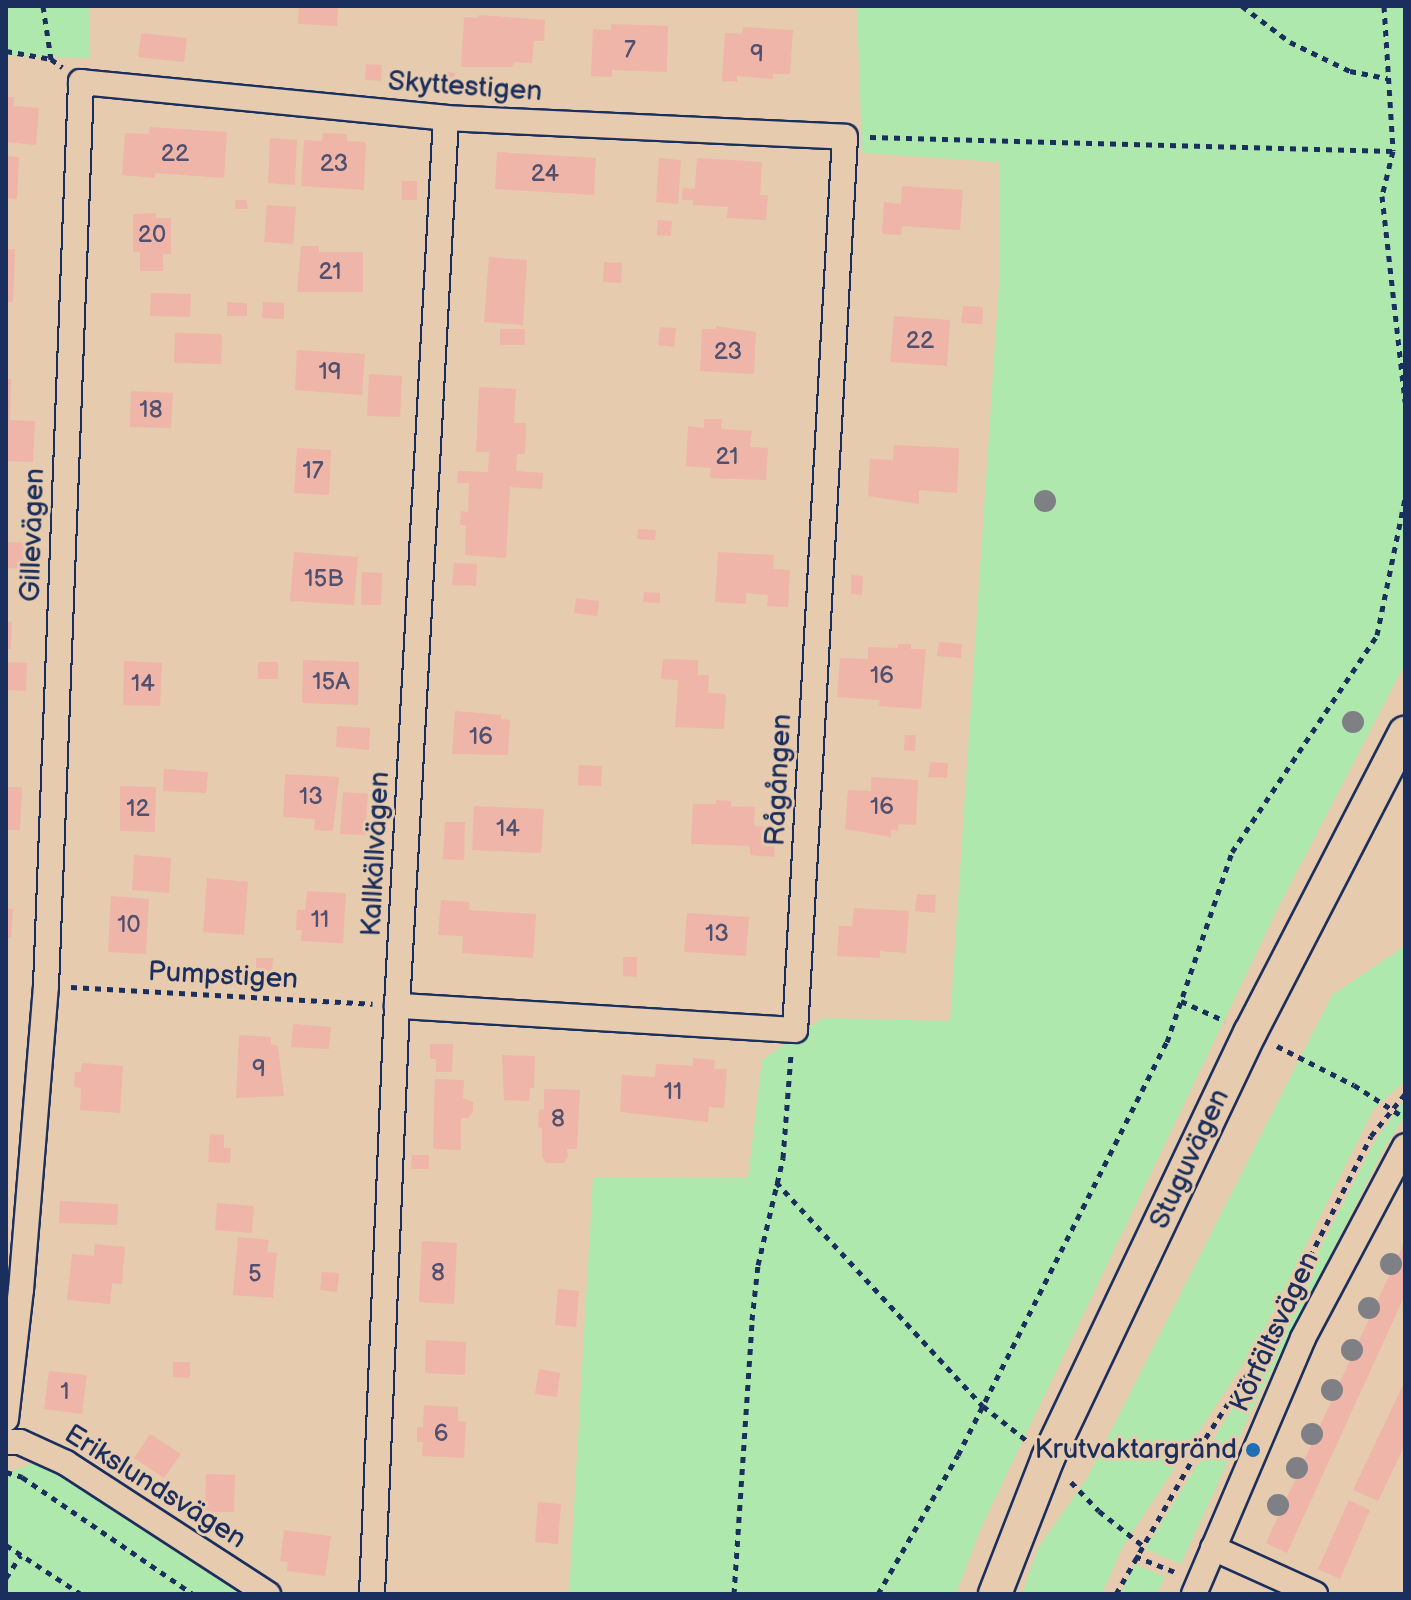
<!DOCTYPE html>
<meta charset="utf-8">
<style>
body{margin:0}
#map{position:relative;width:1411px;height:1600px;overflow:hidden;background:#e7cbae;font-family:"Balsamiq Sans",sans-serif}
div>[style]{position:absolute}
.green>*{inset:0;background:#afe8ac}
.building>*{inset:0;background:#efb5a8}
.path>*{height:5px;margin-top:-2.5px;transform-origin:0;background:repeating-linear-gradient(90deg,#1b2f5e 0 6px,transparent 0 12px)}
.roads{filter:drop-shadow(2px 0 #1b2f5e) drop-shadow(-2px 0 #1b2f5e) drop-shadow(0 2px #1b2f5e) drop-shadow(0 -2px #1b2f5e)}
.street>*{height:24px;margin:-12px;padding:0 12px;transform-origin:12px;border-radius:12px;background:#e7cbae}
.secondary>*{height:32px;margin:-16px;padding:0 16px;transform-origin:16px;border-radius:16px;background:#e7cbae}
.trees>*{width:22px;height:22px;margin:-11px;border-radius:50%;background:#7f8086}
.dots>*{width:22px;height:22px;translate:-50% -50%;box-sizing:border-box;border:4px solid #e7cbae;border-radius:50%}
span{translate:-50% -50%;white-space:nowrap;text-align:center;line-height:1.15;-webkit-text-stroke:6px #e7cbae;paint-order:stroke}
.number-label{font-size:24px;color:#505070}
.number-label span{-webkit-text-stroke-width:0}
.street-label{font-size:28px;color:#1b2f5e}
.poi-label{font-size:28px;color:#1b2f5e}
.right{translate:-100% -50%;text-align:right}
.frame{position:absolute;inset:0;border:8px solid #1b2f5e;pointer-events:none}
</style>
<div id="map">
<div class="green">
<div style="clip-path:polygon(6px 6px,89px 6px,89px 58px,6px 56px)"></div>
<div style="clip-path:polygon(857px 6px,1405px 6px,1405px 664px,1278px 908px,981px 1528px,956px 1594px,569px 1594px,593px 1177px,748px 1178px,762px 1060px,823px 1018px,950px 1021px,999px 283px,1000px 162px,862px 153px)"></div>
<div style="clip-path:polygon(1405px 946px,1405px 1081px,1373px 1110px,1259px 1340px,1122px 1548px,1102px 1594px,1022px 1594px,1038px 1548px,1087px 1478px,1332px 995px)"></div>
<div style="clip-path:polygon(1405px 1098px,1405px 1117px,1386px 1145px,1244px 1426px,1181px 1564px,1145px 1549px,1265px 1356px,1375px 1141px)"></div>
<div style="clip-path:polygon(48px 1458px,243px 1594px,6px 1594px,6px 1473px)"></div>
<div style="clip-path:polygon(1135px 1564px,1165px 1577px,1157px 1594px,1120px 1594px)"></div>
</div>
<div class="building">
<div style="clip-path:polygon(299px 6px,338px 6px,337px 26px,298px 24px)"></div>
<div style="clip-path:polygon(479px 15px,545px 20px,544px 41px,534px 41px,532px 63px,514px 62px,512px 67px,461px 67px,464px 17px,478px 18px)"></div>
<div style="clip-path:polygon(611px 24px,668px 26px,667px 72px,612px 70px,612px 77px,591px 76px,593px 29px,611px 30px)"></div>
<div style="clip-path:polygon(743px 27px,793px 30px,790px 74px,773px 74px,773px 79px,737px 76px,737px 82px,722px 81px,725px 33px,742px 34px)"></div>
<div style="clip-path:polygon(141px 33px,187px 38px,184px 62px,138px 57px)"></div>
<div style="clip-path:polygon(366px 64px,382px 65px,381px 81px,365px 80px)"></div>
<div style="clip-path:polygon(444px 72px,455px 73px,454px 95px,443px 94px)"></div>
<div style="clip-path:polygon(6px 97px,14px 97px,14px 106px,39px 108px,36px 145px,6px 142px)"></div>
<div style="clip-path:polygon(150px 127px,227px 132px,224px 178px,155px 173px,155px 178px,122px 175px,125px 133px,149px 134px)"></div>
<div style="clip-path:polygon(323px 133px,347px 134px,347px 141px,366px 142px,364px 190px,301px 186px,304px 140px,322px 141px)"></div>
<div style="clip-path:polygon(270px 138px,297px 140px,295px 185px,268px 183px)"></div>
<div style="clip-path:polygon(497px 152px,596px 158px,594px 195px,495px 189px)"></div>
<div style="clip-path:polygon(6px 156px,19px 157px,17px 199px,6px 198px)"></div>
<div style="clip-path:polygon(659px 158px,681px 160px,678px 204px,656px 202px)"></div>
<div style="clip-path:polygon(697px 158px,762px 162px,760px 195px,768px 195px,766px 220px,727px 218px,728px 207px,693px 205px,693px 200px,682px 200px,683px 188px,695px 189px)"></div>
<div style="clip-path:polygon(402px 181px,417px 181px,417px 200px,402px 200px)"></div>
<div style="clip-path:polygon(902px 186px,963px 190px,960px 230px,902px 226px,901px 235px,882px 234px,884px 202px,901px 204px)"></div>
<div style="clip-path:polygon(235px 200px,247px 200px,248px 209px,235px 209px)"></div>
<div style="clip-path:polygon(267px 205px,296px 207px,293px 244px,264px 242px)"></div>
<div style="clip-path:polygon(156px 213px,156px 218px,171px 218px,171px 254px,163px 254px,163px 271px,140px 271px,140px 252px,133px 252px,133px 214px)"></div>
<div style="clip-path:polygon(658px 220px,672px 221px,671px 236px,657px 235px)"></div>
<div style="clip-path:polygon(301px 246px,319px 246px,319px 252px,363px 252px,363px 292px,297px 292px)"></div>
<div style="clip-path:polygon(6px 249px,15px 249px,13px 302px,6px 302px)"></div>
<div style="clip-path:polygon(489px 257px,527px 260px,523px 325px,484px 322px)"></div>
<div style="clip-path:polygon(604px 262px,622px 263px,621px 283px,603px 282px)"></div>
<div style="clip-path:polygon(151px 293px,191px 294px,190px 317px,150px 316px)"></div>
<div style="clip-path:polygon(227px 302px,247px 303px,247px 316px,227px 316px)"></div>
<div style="clip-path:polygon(263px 302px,284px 303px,284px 319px,262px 318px)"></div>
<div style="clip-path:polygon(963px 306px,983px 307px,982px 324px,961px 323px)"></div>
<div style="clip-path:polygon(894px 316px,950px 320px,947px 366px,890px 362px)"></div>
<div style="clip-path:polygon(716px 326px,756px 332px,754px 374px,700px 371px,702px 329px,716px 329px)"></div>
<div style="clip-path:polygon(660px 327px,676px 328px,674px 347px,658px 345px)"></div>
<div style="clip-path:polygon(500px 329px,525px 329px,525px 345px,500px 345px)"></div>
<div style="clip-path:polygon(175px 333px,222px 334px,221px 364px,174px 363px)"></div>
<div style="clip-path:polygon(297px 350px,365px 354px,362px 395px,295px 390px)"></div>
<div style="clip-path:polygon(369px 374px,402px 376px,400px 417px,367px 416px)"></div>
<div style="clip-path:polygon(6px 379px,11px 379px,10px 420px,35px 421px,33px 462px,6px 461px)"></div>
<div style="clip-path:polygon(479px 387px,516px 389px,514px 423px,526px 423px,525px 454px,517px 454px,516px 471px,543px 473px,542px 489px,510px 487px,506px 558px,465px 555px,466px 525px,460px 525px,461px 511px,468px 512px,469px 483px,457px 483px,458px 471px,488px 472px,489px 452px,476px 452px)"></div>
<div style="clip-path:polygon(131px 391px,173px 393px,171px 428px,130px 427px)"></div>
<div style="clip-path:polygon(704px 419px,722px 419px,721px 429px,752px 431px,750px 447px,768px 448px,766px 480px,710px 478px,711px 468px,686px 466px,688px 426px,704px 428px)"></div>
<div style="clip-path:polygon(894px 445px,959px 448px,957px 493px,919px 490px,919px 504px,868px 496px,870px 459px,893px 460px)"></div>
<div style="clip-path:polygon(297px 448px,331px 450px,329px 495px,294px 493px)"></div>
<div style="clip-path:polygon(638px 529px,656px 530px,655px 540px,637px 539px)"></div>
<div style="clip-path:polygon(6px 542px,30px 543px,29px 569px,6px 568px)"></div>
<div style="clip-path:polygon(294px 552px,358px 557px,354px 605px,290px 601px)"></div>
<div style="clip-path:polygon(718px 552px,774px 555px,773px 569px,790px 570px,788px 607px,767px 606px,768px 595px,746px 593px,746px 604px,715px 602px)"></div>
<div style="clip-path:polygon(454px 563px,477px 564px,476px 586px,452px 585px)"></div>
<div style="clip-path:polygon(362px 572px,382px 573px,381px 605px,361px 605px)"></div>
<div style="clip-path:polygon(851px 575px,863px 576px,862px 595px,851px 594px)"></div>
<div style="clip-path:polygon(644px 592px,660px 593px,660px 603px,643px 602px)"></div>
<div style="clip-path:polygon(576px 598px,599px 601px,597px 616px,574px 613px)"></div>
<div style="clip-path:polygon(6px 621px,12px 622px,11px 649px,6px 649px)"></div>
<div style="clip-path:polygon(939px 642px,962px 644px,961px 658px,937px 656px)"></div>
<div style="clip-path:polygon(898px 644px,911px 644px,911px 649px,926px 649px,921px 709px,879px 706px,880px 700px,837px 697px,840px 658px,868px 659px,868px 647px,898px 648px)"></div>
<div style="clip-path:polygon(663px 659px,698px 660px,698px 675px,709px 675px,708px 693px,726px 694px,724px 729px,675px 727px,678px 680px,661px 679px)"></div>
<div style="clip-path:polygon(303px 660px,359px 662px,358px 705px,302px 703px)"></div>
<div style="clip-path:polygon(124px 661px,162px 663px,160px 706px,123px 705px)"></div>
<div style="clip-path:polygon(6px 662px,27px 663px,26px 691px,6px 690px)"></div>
<div style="clip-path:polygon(258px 662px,278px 662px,278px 679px,258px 679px)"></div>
<div style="clip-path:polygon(455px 711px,501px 715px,501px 719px,510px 720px,508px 755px,452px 754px)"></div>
<div style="clip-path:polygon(337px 726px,370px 728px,369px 750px,336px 747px)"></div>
<div style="clip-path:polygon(905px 735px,916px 735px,915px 751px,904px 750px)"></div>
<div style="clip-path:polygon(930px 762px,948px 763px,947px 778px,928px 777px)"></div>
<div style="clip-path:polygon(579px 765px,602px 766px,601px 786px,578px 785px)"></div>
<div style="clip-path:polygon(164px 769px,208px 772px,206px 793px,163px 791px)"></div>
<div style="clip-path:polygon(285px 774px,339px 777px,333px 831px,314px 830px,315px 819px,283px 817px)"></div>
<div style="clip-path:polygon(871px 777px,918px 780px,916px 825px,898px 824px,898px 831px,891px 830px,891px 837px,845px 829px,848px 790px,871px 791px)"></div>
<div style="clip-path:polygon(120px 786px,156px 787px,155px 832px,120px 831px)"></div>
<div style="clip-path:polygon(6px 787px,22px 787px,20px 830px,6px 830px)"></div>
<div style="clip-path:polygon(343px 792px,368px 794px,365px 835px,340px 834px)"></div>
<div style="clip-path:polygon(716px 800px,731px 801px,731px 806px,755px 807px,754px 826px,775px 827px,774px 857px,750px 855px,750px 846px,691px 844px,693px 804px,716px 804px)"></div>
<div style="clip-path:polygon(474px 806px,544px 809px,541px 853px,472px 850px)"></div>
<div style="clip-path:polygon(445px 822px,465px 822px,464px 860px,443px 859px)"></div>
<div style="clip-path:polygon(134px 855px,171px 858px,169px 893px,132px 890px)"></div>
<div style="clip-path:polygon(207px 878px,248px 882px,244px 935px,203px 932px)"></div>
<div style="clip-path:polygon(307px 891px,346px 893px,343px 943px,301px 941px,302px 930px,296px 930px,297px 910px,305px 910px)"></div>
<div style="clip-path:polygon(917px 894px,936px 895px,935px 913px,915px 911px)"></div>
<div style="clip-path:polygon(111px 896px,149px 899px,146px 954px,108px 952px)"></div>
<div style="clip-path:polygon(441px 900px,470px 902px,469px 910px,536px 914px,533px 958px,462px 953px,463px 936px,438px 935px)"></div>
<div style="clip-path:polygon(6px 908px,13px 909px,11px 938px,6px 937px)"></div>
<div style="clip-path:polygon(854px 908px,909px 911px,906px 953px,880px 951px,880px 958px,837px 956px,839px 926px,852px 926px)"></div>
<div style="clip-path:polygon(687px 913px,749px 917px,746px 956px,684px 952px)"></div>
<div style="clip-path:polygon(623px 957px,637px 957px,637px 977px,623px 976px)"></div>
<div style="clip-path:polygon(256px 958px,273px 958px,272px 971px,256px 970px)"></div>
<div style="clip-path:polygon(293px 1024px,331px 1027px,329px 1049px,291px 1047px)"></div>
<div style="clip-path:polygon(239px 1035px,271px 1037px,271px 1044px,278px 1046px,284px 1096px,236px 1098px)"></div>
<div style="clip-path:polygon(430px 1044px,453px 1044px,452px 1072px,436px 1072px,436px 1059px,430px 1059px)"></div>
<div style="clip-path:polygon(502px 1055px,535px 1056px,534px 1088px,530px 1088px,529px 1101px,504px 1100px)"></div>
<div style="clip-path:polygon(693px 1058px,715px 1060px,714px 1069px,727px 1069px,724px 1108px,709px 1107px,708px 1122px,620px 1112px,622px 1075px,655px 1077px,656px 1064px,693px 1066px)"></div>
<div style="clip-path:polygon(82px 1063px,123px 1066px,120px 1113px,80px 1110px,81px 1088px,74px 1087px,75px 1072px,81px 1072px)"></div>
<div style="clip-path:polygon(435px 1079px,464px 1080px,463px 1098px,473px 1102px,473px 1112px,468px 1118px,461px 1118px,461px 1150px,433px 1149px)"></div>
<div style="clip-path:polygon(544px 1089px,580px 1090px,577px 1149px,567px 1149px,568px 1157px,564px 1163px,546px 1163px,542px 1157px,542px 1128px,538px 1127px,539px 1110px,544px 1109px)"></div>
<div style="clip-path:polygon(210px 1134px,224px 1135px,224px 1148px,231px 1148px,230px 1163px,208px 1162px)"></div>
<div style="clip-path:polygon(412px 1155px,429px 1155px,429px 1169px,411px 1169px)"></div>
<div style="clip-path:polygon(60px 1201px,118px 1204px,117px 1225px,59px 1223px)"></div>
<div style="clip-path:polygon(217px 1203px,254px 1206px,252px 1233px,215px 1230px)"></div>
<div style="clip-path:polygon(238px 1237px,269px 1240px,267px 1252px,277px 1253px,273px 1298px,233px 1295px)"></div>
<div style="clip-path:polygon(422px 1241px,457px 1243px,454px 1304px,419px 1302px)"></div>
<div style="clip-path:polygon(1405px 1241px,1405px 1295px,1287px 1553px,1266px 1543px)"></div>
<div style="clip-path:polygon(95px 1244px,125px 1247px,122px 1284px,112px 1283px,110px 1304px,67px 1300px,72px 1254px,94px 1256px)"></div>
<div style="clip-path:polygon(322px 1272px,339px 1273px,337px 1292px,320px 1290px)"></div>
<div style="clip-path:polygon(558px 1289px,579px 1291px,576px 1327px,555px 1325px)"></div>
<div style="clip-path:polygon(426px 1340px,466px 1342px,465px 1375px,425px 1373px)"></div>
<div style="clip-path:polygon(173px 1362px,190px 1362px,190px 1378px,173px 1377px)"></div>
<div style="clip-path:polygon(539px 1369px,560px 1373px,557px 1397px,535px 1394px)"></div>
<div style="clip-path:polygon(49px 1371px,87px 1375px,82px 1414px,44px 1409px)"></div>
<div style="clip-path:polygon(1405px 1381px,1405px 1445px,1378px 1501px,1353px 1490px)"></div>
<div style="clip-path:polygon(424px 1405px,458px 1407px,458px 1421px,466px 1422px,464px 1458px,422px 1456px,423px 1442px,417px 1442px,417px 1427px,423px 1427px)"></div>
<div style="clip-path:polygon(150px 1434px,181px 1454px,164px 1478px,134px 1458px)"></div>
<div style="clip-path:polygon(206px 1474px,235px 1475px,234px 1512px,205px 1512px)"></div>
<div style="clip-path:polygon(1349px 1500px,1370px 1510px,1340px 1579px,1318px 1569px)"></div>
<div style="clip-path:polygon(538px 1502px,561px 1504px,558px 1544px,535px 1542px)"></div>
<div style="clip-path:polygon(284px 1530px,331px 1536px,325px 1576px,287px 1571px,288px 1562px,280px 1561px)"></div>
</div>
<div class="path">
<div style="left:43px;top:6px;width:54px;rotate:81.4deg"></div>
<div style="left:51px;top:59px;width:14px;rotate:36deg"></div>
<div style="left:1242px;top:6px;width:60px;rotate:36.9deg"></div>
<div style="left:1290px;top:42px;width:67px;rotate:25.8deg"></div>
<div style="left:1350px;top:71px;width:38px;rotate:11deg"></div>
<div style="left:1384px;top:6px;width:145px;rotate:86.4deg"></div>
<div style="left:1393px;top:151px;width:46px;rotate:103.7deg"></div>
<div style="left:1382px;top:196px;width:207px;rotate:83.6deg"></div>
<div style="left:6px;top:51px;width:46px;rotate:10.1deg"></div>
<div style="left:870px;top:137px;width:523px;rotate:1.53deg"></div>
<div style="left:71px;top:987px;width:302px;rotate:3.2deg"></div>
<div style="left:1181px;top:1001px;width:48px;rotate:24.4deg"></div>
<div style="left:1277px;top:1046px;width:86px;rotate:26.9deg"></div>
<div style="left:1354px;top:1085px;width:61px;rotate:32.9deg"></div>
<div style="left:776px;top:1182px;width:305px;rotate:47.3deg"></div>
<div style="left:983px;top:1406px;width:55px;rotate:38.3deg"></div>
<div style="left:6px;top:1472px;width:17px;rotate:17deg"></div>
<div style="left:22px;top:1477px;width:207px;rotate:34.4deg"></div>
<div style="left:1071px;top:1482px;width:40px;rotate:46deg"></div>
<div style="left:1099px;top:1511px;width:55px;rotate:38.3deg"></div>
<div style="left:6px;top:1545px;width:90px;rotate:33.2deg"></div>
<div style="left:1135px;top:1556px;width:43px;rotate:21.8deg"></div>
<div style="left:6px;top:1578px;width:27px;rotate:-57deg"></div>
<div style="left:734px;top:1594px;width:275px;rotate:-86.2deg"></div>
<div style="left:752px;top:1320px;width:55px;rotate:-83.8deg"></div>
<div style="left:758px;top:1265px;width:110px;rotate:-76.8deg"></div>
<div style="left:783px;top:1158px;width:103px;rotate:-85.6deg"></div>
<div style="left:878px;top:1594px;width:160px;rotate:-60.1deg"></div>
<div style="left:958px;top:1455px;width:463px;rotate:-63.2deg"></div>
<div style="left:1167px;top:1042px;width:201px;rotate:-71.1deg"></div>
<div style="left:1232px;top:852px;width:261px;rotate:-56.2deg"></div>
<div style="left:1377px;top:635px;width:139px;rotate:-78.4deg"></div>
<div style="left:1116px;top:1594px;width:168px;rotate:-60.4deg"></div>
<div style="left:1199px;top:1448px;width:113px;rotate:-56.9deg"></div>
<div style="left:1261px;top:1353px;width:243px;rotate:-63.1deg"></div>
<div style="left:1371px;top:1136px;width:54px;rotate:-51deg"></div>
</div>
<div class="roads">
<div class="street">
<div style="left:6px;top:1419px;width:130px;rotate:-83.4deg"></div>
<div style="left:21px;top:1290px;width:305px;rotate:-85.3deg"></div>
<div style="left:46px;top:986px;width:905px;rotate:-87.78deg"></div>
<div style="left:81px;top:82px;width:367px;rotate:5.6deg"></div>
<div style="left:446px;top:118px;width:399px;rotate:2.7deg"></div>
<div style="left:845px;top:137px;width:894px;rotate:93.2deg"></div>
<div style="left:795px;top:1030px;width:399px;rotate:-176.5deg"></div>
<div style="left:6px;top:1442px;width:14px"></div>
<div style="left:20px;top:1442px;width:51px;rotate:24.5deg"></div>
<div style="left:66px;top:1463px;width:241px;rotate:33deg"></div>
<div style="left:1213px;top:1548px;width:112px;rotate:24.3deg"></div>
<div style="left:372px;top:1594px;width:589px;rotate:-87.57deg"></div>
<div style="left:397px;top:1006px;width:889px;rotate:-86.84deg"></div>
<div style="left:1194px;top:1594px;width:278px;rotate:-66.9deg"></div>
<div style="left:1303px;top:1338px;width:217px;rotate:-62deg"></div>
</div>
<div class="secondary">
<div style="left:995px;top:1594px;width:146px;rotate:-68.7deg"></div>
<div style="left:1048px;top:1458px;width:471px;rotate:-64.6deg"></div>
<div style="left:1250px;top:1033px;width:338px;rotate:-62.7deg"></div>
</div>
</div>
<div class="trees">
<div style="left:1045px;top:501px"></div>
<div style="left:1353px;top:722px"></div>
<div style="left:1391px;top:1264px"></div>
<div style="left:1369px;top:1308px"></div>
<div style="left:1352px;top:1350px"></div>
<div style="left:1332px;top:1390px"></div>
<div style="left:1312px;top:1434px"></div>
<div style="left:1297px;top:1468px"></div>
<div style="left:1278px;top:1505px"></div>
</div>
<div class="dots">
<div style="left:1253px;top:1450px;background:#1f6fb2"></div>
</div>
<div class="number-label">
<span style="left:630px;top:50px">7</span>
<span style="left:757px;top:54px">9</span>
<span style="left:175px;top:154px">22</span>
<span style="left:334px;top:164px">23</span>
<span style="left:545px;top:174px">24</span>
<span style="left:152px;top:235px">20</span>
<span style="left:330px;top:272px">21</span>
<span style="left:920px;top:341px">22</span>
<span style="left:728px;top:352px">23</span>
<span style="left:330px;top:372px">19</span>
<span style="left:151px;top:410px">18</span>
<span style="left:727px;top:457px">21</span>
<span style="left:313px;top:471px">17</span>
<span style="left:324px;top:579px">15B</span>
<span style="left:882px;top:676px">16</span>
<span style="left:331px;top:682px">15A</span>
<span style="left:143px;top:684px">14</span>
<span style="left:481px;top:737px">16</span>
<span style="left:311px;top:797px">13</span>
<span style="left:882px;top:807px">16</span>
<span style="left:138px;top:809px">12</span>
<span style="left:508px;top:829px">14</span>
<span style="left:320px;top:920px">11</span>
<span style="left:129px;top:925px">10</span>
<span style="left:717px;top:934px">13</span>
<span style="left:259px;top:1069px">9</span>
<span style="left:673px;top:1092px">11</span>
<span style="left:558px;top:1119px">8</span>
<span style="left:438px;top:1273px">8</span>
<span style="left:255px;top:1274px">5</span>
<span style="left:65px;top:1392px">1</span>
<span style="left:441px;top:1434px">6</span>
</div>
<div class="street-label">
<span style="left:465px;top:87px;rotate:4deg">Skyttestigen</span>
<span style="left:33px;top:535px;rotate:-88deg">Gillevägen</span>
<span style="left:779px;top:780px;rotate:-87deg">Rågången</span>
<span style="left:376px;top:854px;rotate:-87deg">Kallkällvägen</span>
<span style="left:223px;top:976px;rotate:3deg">Pumpstigen</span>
<span style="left:1190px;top:1159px;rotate:-65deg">Stuguvägen</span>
<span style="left:1275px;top:1332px;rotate:-65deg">Körfältsvägen</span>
<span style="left:155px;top:1487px;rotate:32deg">Erikslundsvägen</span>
</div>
<div class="poi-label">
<span class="right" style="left:1237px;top:1450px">Krutvaktargränd</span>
</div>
<div class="frame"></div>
</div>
